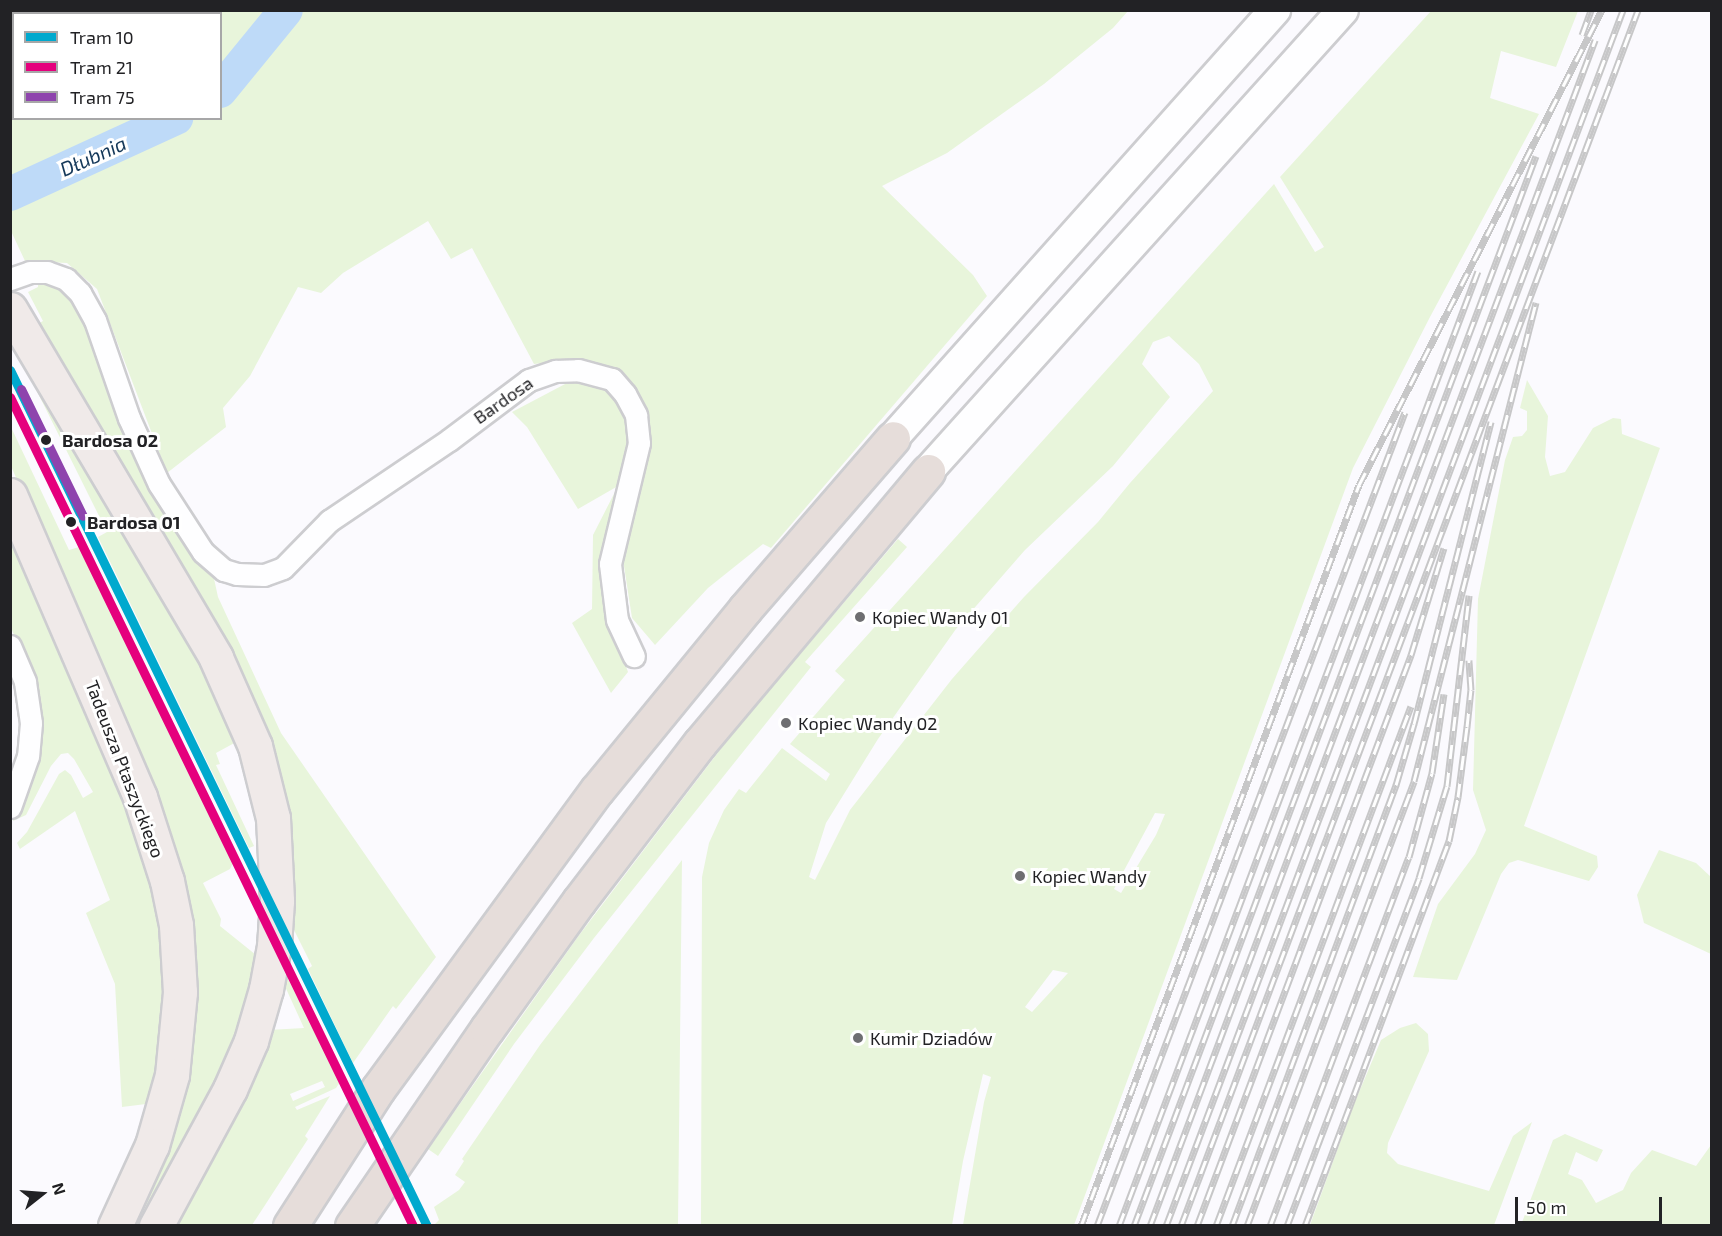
<!DOCTYPE html>
<meta charset="utf-8">
<style>
body{margin:0}
#map{position:relative;width:1722px;height:1236px;overflow:hidden;background:#fbfafe;font-family:"Exo 2",sans-serif}
div>[style]{position:absolute}
.green>*{inset:0;background:#e8f5db}
.river>*{height:34px;margin:-17px;padding:0 17px;transform-origin:17px;border-radius:17px;background:#bedaf8}
.roads{filter:drop-shadow(2px 0 #cdcdd0) drop-shadow(-2px 0 #cdcdd0) drop-shadow(0 2px #cdcdd0) drop-shadow(0 -2px #cdcdd0)}
.minor>*{height:21px;margin:-10.5px;padding:0 10.5px;transform-origin:10.5px;border-radius:10.5px;background:#fefeff}
.secondary>*{height:30px;margin:-15px;padding:0 15px;transform-origin:15px;border-radius:15px;background:#fefeff}
.primary>*{height:33px;margin:-16.5px;padding:0 16.5px;transform-origin:16.5px;border-radius:16.5px;background:#f0eae9}
.motorway>*{height:33px;margin:-16.5px;padding:0 16.5px;transform-origin:16.5px;border-radius:16.5px;background:#e6ddda}
.rail>*{height:7px;margin-top:-3.5px;transform-origin:0;background:repeating-linear-gradient(90deg,#fff 0 14px,#c7c7c8 0 28px);box-sizing:border-box;border-block:2px solid #c7c7c8}
.tram-1>*{height:9px;margin:-4.5px;padding:0 4.5px;transform-origin:4.5px;border-radius:4.5px;background:#00a9ce}
.tram-2>*{height:9px;margin:-4.5px;padding:0 4.5px;transform-origin:4.5px;border-radius:4.5px;background:#e5007d}
.tram-3>*{height:9px;margin:-4.5px;padding:0 4.5px;transform-origin:4.5px;border-radius:4.5px;background:#8e44ad}
.dots>*{width:16px;height:16px;translate:-50% -50%;box-sizing:border-box;border:3px solid #fff;border-radius:50%}
span{translate:-50% -50%;white-space:nowrap;text-align:center;line-height:1.15;-webkit-text-stroke:6px #fff;paint-order:stroke}
.street-label{font-size:18px;color:#222225}
.stop-label{font-size:18px;color:#222225;font-weight:700}
.left{translate:0 -50%;text-align:left}
.poi-label{font-size:18px;color:#222225}
.water-label{font-size:20px;color:#143859;font-style:italic}
.frame{position:absolute;inset:0;border:12px solid #222225;pointer-events:none}
.legend{position:absolute;left:12px;top:12px;width:210px;height:108px;box-sizing:border-box;background:#fff;border:2px solid #a7a7a8;margin:0;padding:8px 10px;list-style:none;font-size:18px;color:#222225}
.legend li{display:flex;align-items:center;gap:12px;height:30px}
.legend b{width:30px;border:2px solid #a7a7a8}
.north{position:absolute;left:12px;top:1164px;width:60px;height:60px;-webkit-text-stroke:4px #fff;paint-order:stroke;rotate:73deg;font-size:16px;font-weight:700;line-height:24px;text-align:center;color:#222225}
.north::after{content:'';display:block;margin:auto;width:21px;height:27px;background:#222225;clip-path:polygon(50% 0,100% 100%,50% 72%,0 100%)}
.scale{position:absolute;left:1515px;top:1197px;width:147px;height:27px;box-sizing:border-box;border:3px solid #222225;border-top:0;padding-left:8px;font-size:18px;line-height:21px;white-space:nowrap;color:#222225;-webkit-text-stroke:4px #fff;paint-order:stroke}
</style>
<div id="map">
<div class="green">
<div style="clip-path:polygon(202px 11px,1128px 11px,1113px 28px,1044px 84px,947px 153px,882px 186px,973px 275px,987px 296px,771px 548px,763px 544px,708px 588px,655px 645px,632px 618px,620px 540px,647px 428px,610px 368px,579px 359px,534px 364px,472px 248px,451px 259px,428px 221px,343px 273px,321px 293px,298px 287px,250px 376px,223px 408px,226px 427px,167px 473px,97px 289px,67px 263px,25px 261px,11px 231px,10px 69px,13px 70px,14px 118px,220px 118px,220px 14px,202px 13px)"></div>
<div style="clip-path:polygon(evenodd,1431px 11px,1578px 11px,1556px 67px,1501px 51px,1490px 98px,1539px 114px,1430px 317px,1353px 468px,1074px 1225px,963px 1225px,984px 1102px,991px 1077px,983px 1074px,963px 1161px,952px 1225px,701px 1225px,702px 877px,709px 843px,724px 810px,739px 789px,746px 793px,782px 748px,826px 781px,830px 774px,790px 744px,845px 680px,835px 671px,1274px 184px,1315px 252px,1324px 247px,1280px 177px,1431px 11px,1169px 336px,1199px 364px,1213px 391px,1130px 483px,1098px 522px,1024px 597px,952px 679px,850px 810px,815px 880px,809px 877px,826px 823px,878px 739px,956px 629px,1025px 550px,1113px 466px,1170px 397px,1142px 364px,1153px 342px,1169px 336px,1431px 11px,1155px 813px,1165px 814px,1156px 835px,1121px 893px,1114px 889px,1155px 813px,1431px 11px,1053px 970px,1068px 973px,1032px 1012px,1025px 1007px,1053px 970px)"></div>
<div style="clip-path:polygon(38px 281px,61px 287px,82px 311px,194px 554px,213px 574px,218px 597px,281px 733px,436px 957px,396px 1009px,393px 1006px,353px 1063px,308px 969px,312px 966px,292px 926px,288px 836px,34px 326px,43px 321px,28px 292px,38px 287px)"></div>
<div style="clip-path:polygon(11px 339px,219px 687px,259px 800px,258px 830px,254px 804px,238px 741px,216px 753px,220px 764px,216px 765px,254px 846px,249px 848px,98px 537px,107px 532px)"></div>
<div style="clip-path:polygon(586px 377px,605px 385px,628px 416px,633px 446px,618px 485px,600px 556px,609px 619px,628px 672px,611px 693px,572px 623px,592px 609px,593px 535px,618px 486px,578px 509px,527px 427px,512px 412px,567px 383px)"></div>
<div style="clip-path:polygon(1527px 380px,1548px 416px,1545px 457px,1550px 476px,1565px 472px,1593px 428px,1613px 418px,1621px 419px,1622px 434px,1660px 448px,1524px 826px,1597px 856px,1598px 867px,1589px 881px,1518px 860px,1509px 863px,1501px 874px,1457px 980px,1413px 977px,1438px 904px,1475px 854px,1486px 830px,1473px 790px,1478px 599px,1505px 460px,1513px 437px,1522px 436px,1527px 430px,1527px 411px,1520px 408px)"></div>
<div style="clip-path:polygon(10px 425px,69px 550px,79px 547px,233px 863px,230px 869px,203px 883px,221px 919px,220px 926px,261px 959px,241px 1038px,142px 1225px,128px 1225px,186px 1066px,139px 762px,11px 466px)"></div>
<div style="clip-path:polygon(10px 523px,153px 866px,168px 960px,154px 1106px,146px 1104px,122px 1107px,115px 984px,86px 913px,110px 900px,75px 811px,20px 849px,17px 843px,27px 832px,59px 774px,65px 770px,71px 775px,83px 798px,93px 792px,74px 759px,68px 753px,61px 754px,51px 766px,26px 815px,13px 821px,32px 771px,40px 741px,41px 720px,39px 698px,33px 677px,11px 628px)"></div>
<div style="clip-path:polygon(898px 539px,907px 547px,805px 662px,811px 667px,594px 938px,514px 1044px,438px 1156px,428px 1149px,577px 938px,732px 734px)"></div>
<div style="clip-path:polygon(1659px 850px,1696px 863px,1711px 877px,1711px 954px,1644px 923px,1637px 895px)"></div>
<div style="clip-path:polygon(682px 860px,678px 1225px,434px 1225px,439px 1220px,434px 1207px,459px 1190px,465px 1182px,455px 1175px,464px 1161px,462px 1159px,540px 1045px)"></div>
<div style="clip-path:polygon(evenodd,285px 973px,340px 1082px,336px 1088px,295px 1107px,297px 1110px,330px 1096px,305px 1136px,308px 1139px,252px 1225px,170px 1226px,269px 1030px,304px 1028px,283px 982px,285px 973px,322px 1081px,325px 1087px,293px 1101px,290px 1094px,322px 1081px)"></div>
<div style="clip-path:polygon(1416px 1023px,1428px 1034px,1429px 1051px,1388px 1143px,1387px 1153px,1398px 1164px,1489px 1191px,1513px 1136px,1532px 1122px,1494px 1225px,1310px 1225px,1354px 1104px,1381px 1040px,1400px 1028px)"></div>
<div style="clip-path:polygon(1565px 1134px,1603px 1150px,1597px 1162px,1576px 1152px,1568px 1174px,1582px 1180px,1596px 1203px,1623px 1190px,1631px 1173px,1652px 1150px,1696px 1166px,1711px 1145px,1711px 1225px,1521px 1225px,1553px 1140px)"></div>
</div>
<div class="river">
<div style="left:220px;top:91px;width:104px;rotate:-50.8deg"></div>
<div style="left:10px;top:194px;width:183px;rotate:-24.6deg"></div>
</div>
<div class="roads">
<div class="minor">
<div style="left:10px;top:279px;width:21px;rotate:-19deg"></div>
<div style="left:30px;top:272px;width:17px"></div>
<div style="left:47px;top:272px;width:20px;rotate:20deg"></div>
<div style="left:66px;top:279px;width:20px;rotate:45deg"></div>
<div style="left:80px;top:293px;width:31px;rotate:61deg"></div>
<div style="left:95px;top:320px;width:104px;rotate:70.9deg"></div>
<div style="left:129px;top:418px;width:72px;rotate:65.6deg"></div>
<div style="left:159px;top:484px;width:81px;rotate:57.1deg"></div>
<div style="left:203px;top:552px;width:28px;rotate:41deg"></div>
<div style="left:224px;top:570px;width:14px;rotate:17deg"></div>
<div style="left:237px;top:574px;width:27px;rotate:2deg"></div>
<div style="left:264px;top:575px;width:20px;rotate:-20deg"></div>
<div style="left:283px;top:568px;width:66px;rotate:-45.6deg"></div>
<div style="left:329px;top:521px;width:145px;rotate:-34deg"></div>
<div style="left:449px;top:440px;width:100px;rotate:-36.9deg"></div>
<div style="left:529px;top:380px;width:28px;rotate:-19deg"></div>
<div style="left:555px;top:371px;width:23px;rotate:-2deg"></div>
<div style="left:578px;top:370px;width:35px;rotate:15deg"></div>
<div style="left:612px;top:379px;width:20px;rotate:49deg"></div>
<div style="left:625px;top:394px;width:24px;rotate:62deg"></div>
<div style="left:636px;top:415px;width:28px;rotate:84deg"></div>
<div style="left:639px;top:443px;width:124px;rotate:103.5deg"></div>
<div style="left:610px;top:564px;width:56px;rotate:82.9deg"></div>
<div style="left:617px;top:620px;width:40px;rotate:65deg"></div>
<div style="left:10px;top:646px;width:39px;rotate:67deg"></div>
<div style="left:25px;top:682px;width:41px;rotate:81.7deg"></div>
<div style="left:31px;top:723px;width:33px;rotate:95deg"></div>
<div style="left:28px;top:756px;width:54px;rotate:109.4deg"></div>
</div>
<div class="secondary">
<div style="left:893px;top:438px;width:574px;rotate:-48.25deg"></div>
<div style="left:928px;top:471px;width:620px;rotate:-48.01deg"></div>
</div>
<div class="primary">
<div style="left:10px;top:309px;width:405px;rotate:59.4deg"></div>
<div style="left:216px;top:658px;width:96px;rotate:66.1deg"></div>
<div style="left:255px;top:746px;width:74px;rotate:76deg"></div>
<div style="left:273px;top:818px;width:83px;rotate:87.2deg"></div>
<div style="left:277px;top:901px;width:45px;rotate:93.8deg"></div>
<div style="left:274px;top:946px;width:44px;rotate:100.5deg"></div>
<div style="left:266px;top:989px;width:54px;rotate:106.1deg"></div>
<div style="left:251px;top:1041px;width:52px;rotate:113.6deg"></div>
<div style="left:230px;top:1089px;width:156px;rotate:118.4deg"></div>
<div style="left:10px;top:495px;width:329px;rotate:66.7deg"></div>
<div style="left:140px;top:797px;width:88px;rotate:72.2deg"></div>
<div style="left:167px;top:881px;width:45px;rotate:78.4deg"></div>
<div style="left:176px;top:925px;width:67px;rotate:86.6deg"></div>
<div style="left:180px;top:992px;width:83px;rotate:95.5deg"></div>
<div style="left:172px;top:1075px;width:73px;rotate:105.9deg"></div>
<div style="left:152px;top:1145px;width:89px;rotate:114.6deg"></div>
</div>
<div class="motorway">
<div style="left:290px;top:1226px;width:163px;rotate:-57.3deg"></div>
<div style="left:378px;top:1089px;width:371px;rotate:-53.8deg"></div>
<div style="left:597px;top:790px;width:234px;rotate:-50.7deg"></div>
<div style="left:745px;top:609px;width:226px;rotate:-49.1deg"></div>
<div style="left:352px;top:1226px;width:239px;rotate:-55.6deg"></div>
<div style="left:487px;top:1029px;width:158px;rotate:-54.3deg"></div>
<div style="left:579px;top:901px;width:199px;rotate:-52.6deg"></div>
<div style="left:700px;top:743px;width:355px;rotate:-50deg"></div>
</div>
</div>
<div class="rail">
<div style="left:1582px;top:35px;width:27px;rotate:-70deg"></div>
<div style="left:1081px;top:1226px;width:791px;rotate:-69.44deg"></div>
<div style="left:1359px;top:485px;width:534px;rotate:-62.91deg"></div>
<div style="left:1097px;top:1226px;width:870px;rotate:-69.27deg"></div>
<div style="left:1119px;top:1226px;width:1020px;rotate:-69.4deg"></div>
<div style="left:1134px;top:1226px;width:1143px;rotate:-69.41deg"></div>
<div style="left:1150px;top:1226px;width:1267px;rotate:-69.43deg"></div>
<div style="left:1166px;top:1226px;width:1299px;rotate:-69.4deg"></div>
<div style="left:1181px;top:1226px;width:1299px;rotate:-69.4deg"></div>
<div style="left:1197px;top:1226px;width:610px;rotate:-69.45deg"></div>
<div style="left:1411px;top:655px;width:112px;rotate:-72.9deg"></div>
<div style="left:1216px;top:1226px;width:555px;rotate:-69.44deg"></div>
<div style="left:1232px;top:1226px;width:471px;rotate:-69.6deg"></div>
<div style="left:1396px;top:785px;width:64px;rotate:-73.6deg"></div>
<div style="left:1414px;top:724px;width:312px;rotate:-75.7deg"></div>
<div style="left:1247px;top:1226px;width:475px;rotate:-69.4deg"></div>
<div style="left:1414px;top:781px;width:494px;rotate:-75.7deg"></div>
<div style="left:1270px;top:1226px;width:394px;rotate:-69.4deg"></div>
<div style="left:1409px;top:857px;width:87px;rotate:-74.7deg"></div>
<div style="left:1432px;top:773px;width:80px;rotate:-81.4deg"></div>
<div style="left:1287px;top:1226px;width:372px;rotate:-69.2deg"></div>
<div style="left:1419px;top:878px;width:96px;rotate:-73.1deg"></div>
<div style="left:1447px;top:786px;width:192px;rotate:-83.4deg"></div>
<div style="left:1305px;top:1226px;width:411px;rotate:-69.5deg"></div>
<div style="left:1449px;top:841px;width:45px;rotate:-78.4deg"></div>
<div style="left:1458px;top:797px;width:71px;rotate:-82.7deg"></div>
<div style="left:1467px;top:727px;width:37px;rotate:-84deg"></div>
<div style="left:1471px;top:690px;width:30px;rotate:-94deg"></div>
</div>
<div class="tram-1">
<div style="left:10px;top:370px;width:952px;rotate:64.03deg"></div>
</div>
<div class="tram-2">
<div style="left:10px;top:397px;width:922px;rotate:64.07deg"></div>
</div>
<div class="tram-3">
<div style="left:21px;top:389px;width:141px;rotate:64deg"></div>
</div>
<div class="dots">
<div style="left:46px;top:440px;background:#222225"></div>
<div style="left:71px;top:522px;background:#222225"></div>
<div style="left:860px;top:617px;background:#6e6e71"></div>
<div style="left:786px;top:723px;background:#6e6e71"></div>
<div style="left:1020px;top:876px;background:#6e6e71"></div>
<div style="left:858px;top:1038px;background:#6e6e71"></div>
</div>
<div class="street-label">
<span style="left:503px;top:400px;rotate:-35deg">Bardosa</span>
<span style="left:125px;top:769px;rotate:69deg">Tadeusza Ptaszyckiego</span>
</div>
<div class="stop-label">
<span class="left" style="left:62px;top:440px">Bardosa 02</span>
<span class="left" style="left:87px;top:522px">Bardosa 01</span>
</div>
<div class="poi-label">
<span class="left" style="left:872px;top:617px">Kopiec Wandy 01</span>
<span class="left" style="left:798px;top:723px">Kopiec Wandy 02</span>
<span class="left" style="left:1032px;top:876px">Kopiec Wandy</span>
<span class="left" style="left:870px;top:1038px">Kumir Dziadów</span>
</div>
<div class="water-label">
<span style="left:93px;top:156px;rotate:-24deg">Dłubnia</span>
</div>
<div class="frame"></div>
<ul class="legend">
<li><b style="height:8px;background:#00a9ce"></b>Tram 10</li>
<li><b style="height:8px;background:#e5007d"></b>Tram 21</li>
<li><b style="height:8px;background:#8e44ad"></b>Tram 75</li>
</ul>
<div class="north">N</div>
<div class="scale">50 m</div>
</div>
